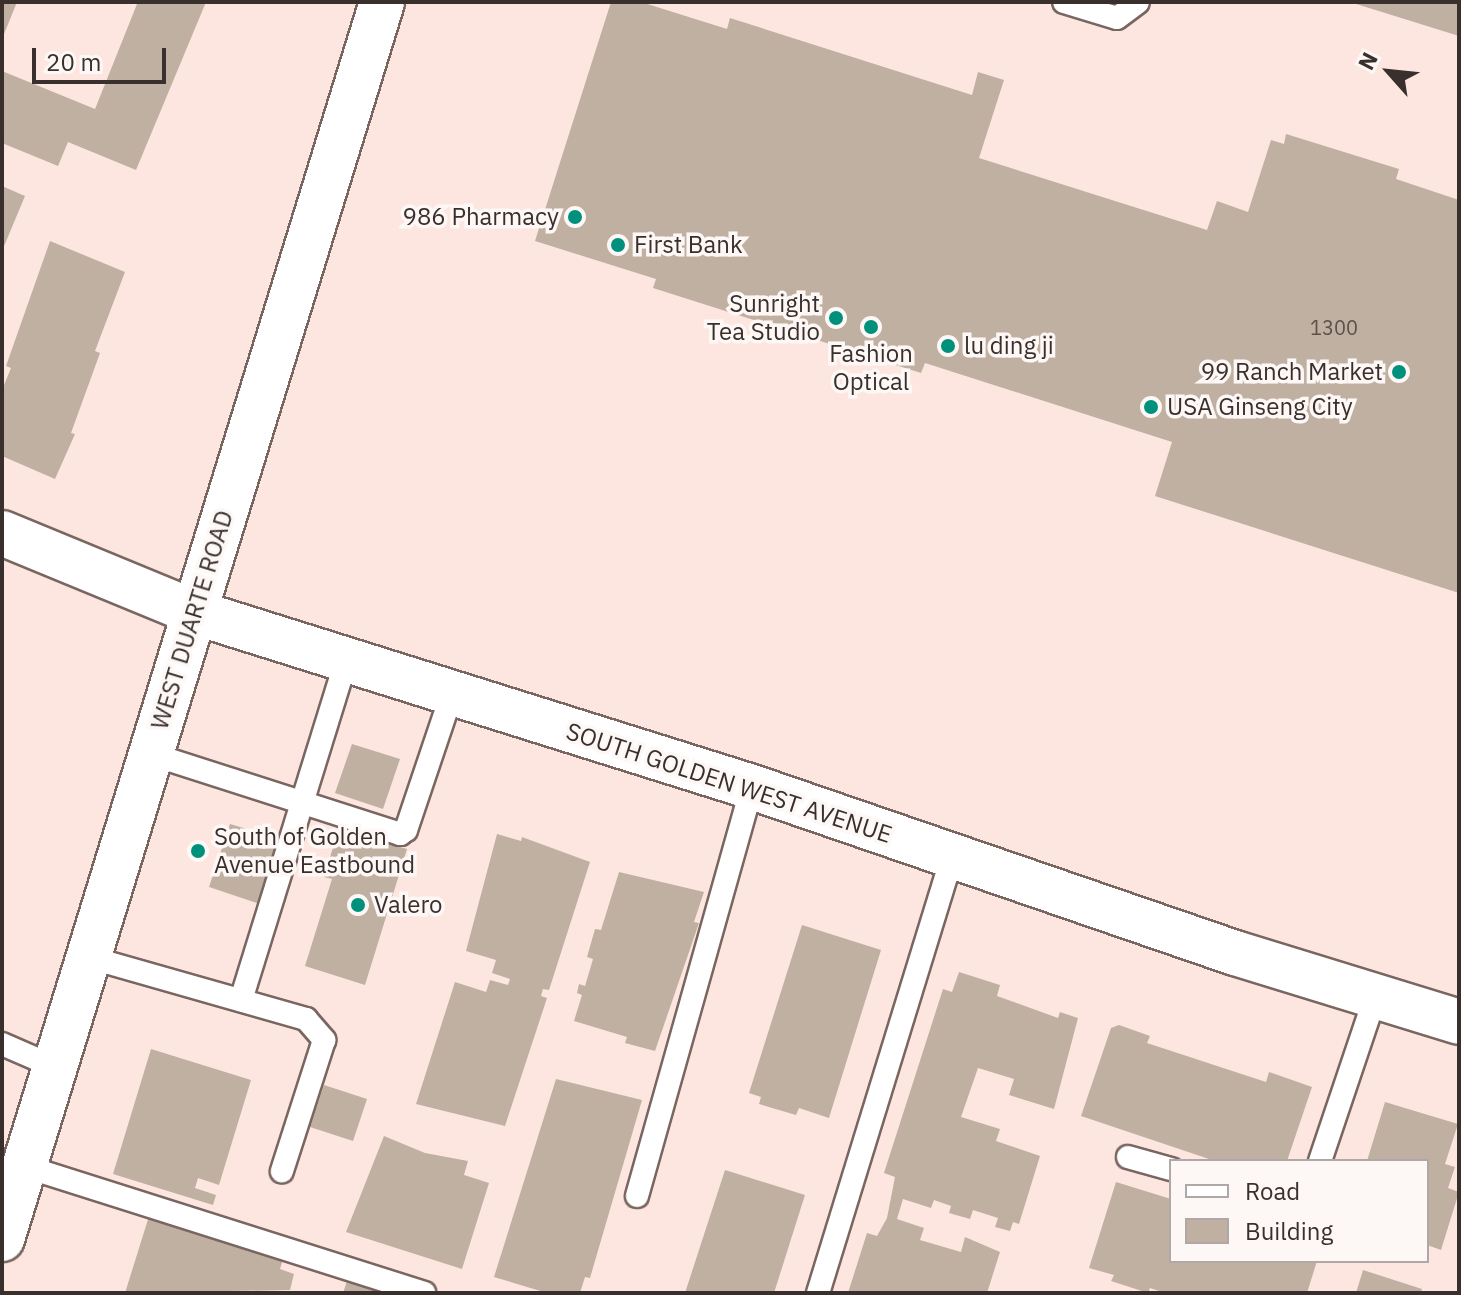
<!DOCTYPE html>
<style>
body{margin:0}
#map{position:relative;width:1461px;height:1295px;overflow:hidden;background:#fde6df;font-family:"IBM Plex Sans",sans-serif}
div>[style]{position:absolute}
.building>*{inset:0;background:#c0b0a2}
.roads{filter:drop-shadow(2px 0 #7a6661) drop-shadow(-2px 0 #7a6661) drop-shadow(0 2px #7a6661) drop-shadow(0 -2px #7a6661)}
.service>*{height:22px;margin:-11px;padding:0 11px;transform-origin:11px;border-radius:11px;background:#fff}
.tertiary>*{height:44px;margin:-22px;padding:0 22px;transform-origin:22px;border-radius:22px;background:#fff}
.secondary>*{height:44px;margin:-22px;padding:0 22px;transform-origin:22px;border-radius:22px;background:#fff}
.dots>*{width:22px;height:22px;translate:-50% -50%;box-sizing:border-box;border:4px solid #fdf8f6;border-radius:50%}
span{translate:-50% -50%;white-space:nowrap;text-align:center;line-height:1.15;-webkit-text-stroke:7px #fdf8f6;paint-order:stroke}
.number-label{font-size:20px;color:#5b504b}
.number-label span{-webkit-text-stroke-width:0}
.poi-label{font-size:24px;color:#39302e}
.right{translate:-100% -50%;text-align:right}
.left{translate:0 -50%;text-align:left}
.street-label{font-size:24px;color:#39302e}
.frame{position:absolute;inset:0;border:4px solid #39302e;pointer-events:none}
.legend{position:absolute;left:1169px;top:1159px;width:260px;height:104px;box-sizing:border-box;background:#fdf8f6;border:2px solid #afa8a6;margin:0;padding:10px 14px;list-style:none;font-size:24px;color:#39302e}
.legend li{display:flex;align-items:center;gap:16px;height:40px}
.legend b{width:40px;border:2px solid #afa8a6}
.north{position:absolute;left:1349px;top:32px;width:80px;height:80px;-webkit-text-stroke:6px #fdf8f6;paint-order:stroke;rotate:297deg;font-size:22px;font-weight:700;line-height:32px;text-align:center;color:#39302e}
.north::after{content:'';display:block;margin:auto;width:28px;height:36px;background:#39302e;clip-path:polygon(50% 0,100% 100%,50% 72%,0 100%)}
.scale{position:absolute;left:32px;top:48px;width:134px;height:36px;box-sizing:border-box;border:4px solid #39302e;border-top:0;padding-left:10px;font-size:24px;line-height:28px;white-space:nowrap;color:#39302e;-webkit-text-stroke:6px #fdf8f6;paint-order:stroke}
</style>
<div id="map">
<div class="building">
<div style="clip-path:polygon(2px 2px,17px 2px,2px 39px)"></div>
<div style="clip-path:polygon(131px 2px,206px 2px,136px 170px,68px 142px,58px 166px,2px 143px,2px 71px,95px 109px,137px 4px)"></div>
<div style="clip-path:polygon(611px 2px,641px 2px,727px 29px,730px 18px,972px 95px,978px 72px,1004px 80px,979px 158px,1207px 230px,1217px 201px,1248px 212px,1271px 140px,1284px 144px,1286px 134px,1399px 169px,1396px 179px,1459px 200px,1459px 593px,1155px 496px,1172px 442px,925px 363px,921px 373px,653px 288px,656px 279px,535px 241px)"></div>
<div style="clip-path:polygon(1353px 2px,1459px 2px,1459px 36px,1353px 3px)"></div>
<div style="clip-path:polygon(2px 186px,25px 196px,2px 251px)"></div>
<div style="clip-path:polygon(50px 241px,125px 272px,95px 351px,100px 353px,71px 433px,75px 434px,55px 479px,2px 456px,2px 390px,11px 368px,6px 366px)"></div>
<div style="clip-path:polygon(352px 744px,400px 759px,383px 809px,335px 793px)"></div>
<div style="clip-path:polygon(230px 824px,280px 839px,260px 904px,209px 887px)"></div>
<div style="clip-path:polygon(339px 828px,407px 849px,365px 985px,305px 966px,332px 879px,324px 877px)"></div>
<div style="clip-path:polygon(497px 834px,521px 841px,522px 837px,590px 862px,549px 990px,543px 989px,541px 996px,547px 998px,505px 1126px,416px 1104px,455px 982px,486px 992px,490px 980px,508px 985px,510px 979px,492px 973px,496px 960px,466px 951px)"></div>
<div style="clip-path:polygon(619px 872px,704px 892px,694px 922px,699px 923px,655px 1051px,625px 1043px,627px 1037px,574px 1021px,582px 995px,577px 993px,579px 984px,585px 986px,593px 959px,587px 957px,595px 929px,601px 930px)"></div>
<div style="clip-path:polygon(802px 925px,881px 950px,829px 1118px,799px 1108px,796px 1115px,759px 1104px,761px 1097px,749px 1093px)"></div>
<div style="clip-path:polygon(959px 972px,1000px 985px,997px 996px,1058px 1018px,1060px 1012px,1078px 1018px,1054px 1109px,1009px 1095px,1014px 1079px,978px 1068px,961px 1117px,1000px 1129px,996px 1141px,1040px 1156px,1019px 1224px,1013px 1222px,1010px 1231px,995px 1227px,998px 1218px,973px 1210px,970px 1219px,949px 1213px,951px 1206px,934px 1200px,931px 1208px,903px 1199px,897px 1219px,924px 1228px,920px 1240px,961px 1252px,965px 1237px,1000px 1252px,987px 1293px,848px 1293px,867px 1233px,877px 1236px,887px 1218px,895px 1177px,884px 1173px,943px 989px,952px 992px)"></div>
<div style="clip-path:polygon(1119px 1025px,1150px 1036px,1147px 1043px,1266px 1082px,1269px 1072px,1312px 1087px,1287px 1161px,1215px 1161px,1081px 1116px,1111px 1028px)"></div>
<div style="clip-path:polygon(151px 1049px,251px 1080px,219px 1185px,198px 1178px,195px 1188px,216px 1195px,213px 1205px,113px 1174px)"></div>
<div style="clip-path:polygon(556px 1079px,642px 1100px,590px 1278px,585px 1277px,580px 1293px,547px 1293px,494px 1277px)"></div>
<div style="clip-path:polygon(324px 1085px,367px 1099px,353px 1141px,310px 1127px)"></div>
<div style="clip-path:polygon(1385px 1102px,1458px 1124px,1445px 1164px,1455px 1167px,1448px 1188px,1459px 1192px,1441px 1250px,1427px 1245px,1427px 1161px,1367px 1161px)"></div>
<div style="clip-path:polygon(384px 1136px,425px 1153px,468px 1161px,464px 1175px,489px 1183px,462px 1269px,346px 1232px)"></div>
<div style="clip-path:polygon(725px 1170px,805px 1195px,774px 1293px,685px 1293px)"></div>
<div style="clip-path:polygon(1116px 1182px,1171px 1199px,1171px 1261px,1317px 1261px,1307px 1293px,1165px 1293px,1150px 1288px,1148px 1293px,1111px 1281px,1114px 1275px,1089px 1268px)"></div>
<div style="clip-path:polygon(150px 1213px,284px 1256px,280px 1269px,294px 1274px,290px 1290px,125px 1293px)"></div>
<div style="clip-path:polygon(1363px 1270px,1422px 1289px,1421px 1293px,1356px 1293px)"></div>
<div style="clip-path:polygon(347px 1281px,383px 1292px,383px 1293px,343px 1293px)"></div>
</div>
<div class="roads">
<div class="service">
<div style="left:1064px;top:2px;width:55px;rotate:16.8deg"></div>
<div style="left:1117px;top:18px;width:26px;rotate:-37deg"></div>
<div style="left:151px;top:754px;width:262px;rotate:17.8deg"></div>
<div style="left:400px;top:834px;width:7px;rotate:-34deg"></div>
<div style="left:406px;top:830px;width:145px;rotate:-71.4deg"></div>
<div style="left:88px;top:957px;width:227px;rotate:15.9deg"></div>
<div style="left:306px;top:1019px;width:28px;rotate:49deg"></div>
<div style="left:324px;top:1040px;width:138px;rotate:107.8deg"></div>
<div style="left:241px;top:1000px;width:356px;rotate:-72.8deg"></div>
<div style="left:2px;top:1044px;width:58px;rotate:23.5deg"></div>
<div style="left:1128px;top:1157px;width:45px;rotate:15.6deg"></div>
<div style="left:1320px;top:1161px;width:172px;rotate:-71.4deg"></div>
<div style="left:24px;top:1166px;width:420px;rotate:17.6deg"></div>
<div style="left:637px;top:1196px;width:425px;rotate:-74.3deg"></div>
<div style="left:818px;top:1293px;width:455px;rotate:-72.9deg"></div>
</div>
<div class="tertiary">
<div style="left:2px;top:533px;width:208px;rotate:22.4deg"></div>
<div style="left:194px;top:612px;width:585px;rotate:17.41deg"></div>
<div style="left:752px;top:787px;width:511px;rotate:18.97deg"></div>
<div style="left:1235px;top:953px;width:234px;rotate:17.1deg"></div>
</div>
<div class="secondary">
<div style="left:2px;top:1239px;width:1294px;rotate:-72.92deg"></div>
</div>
</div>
<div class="dots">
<div style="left:575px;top:217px;background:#00917c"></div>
<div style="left:618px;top:245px;background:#00917c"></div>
<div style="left:836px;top:318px;background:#00917c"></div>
<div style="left:871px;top:327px;background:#00917c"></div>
<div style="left:948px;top:346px;background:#00917c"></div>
<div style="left:1399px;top:372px;background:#00917c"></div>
<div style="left:1151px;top:407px;background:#00917c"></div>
<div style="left:198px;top:851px;background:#00917c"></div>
<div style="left:358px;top:905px;background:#00917c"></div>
</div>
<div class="number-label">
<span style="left:1334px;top:327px">1300</span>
</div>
<div class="poi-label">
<span class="right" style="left:559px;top:217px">986 Pharmacy</span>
<span class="left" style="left:634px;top:245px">First Bank</span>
<span class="right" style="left:820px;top:318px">Sunright<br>Tea Studio</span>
<span class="left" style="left:964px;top:346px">lu ding ji</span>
<span style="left:871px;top:368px">Fashion<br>Optical</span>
<span class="right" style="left:1383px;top:372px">99 Ranch Market</span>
<span class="left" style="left:1167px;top:407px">USA Ginseng City</span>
<span class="left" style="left:214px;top:851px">South of Golden<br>Avenue Eastbound</span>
<span class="left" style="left:374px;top:905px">Valero</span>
</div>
<div class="street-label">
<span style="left:192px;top:620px;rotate:-73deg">WEST DUARTE ROAD</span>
<span style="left:729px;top:783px;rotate:18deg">SOUTH GOLDEN WEST AVENUE</span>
</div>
<div class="frame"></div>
<ul class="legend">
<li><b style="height:10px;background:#fff"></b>Road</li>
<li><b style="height:22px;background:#c0b0a2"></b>Building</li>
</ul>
<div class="north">N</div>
<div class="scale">20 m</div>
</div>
